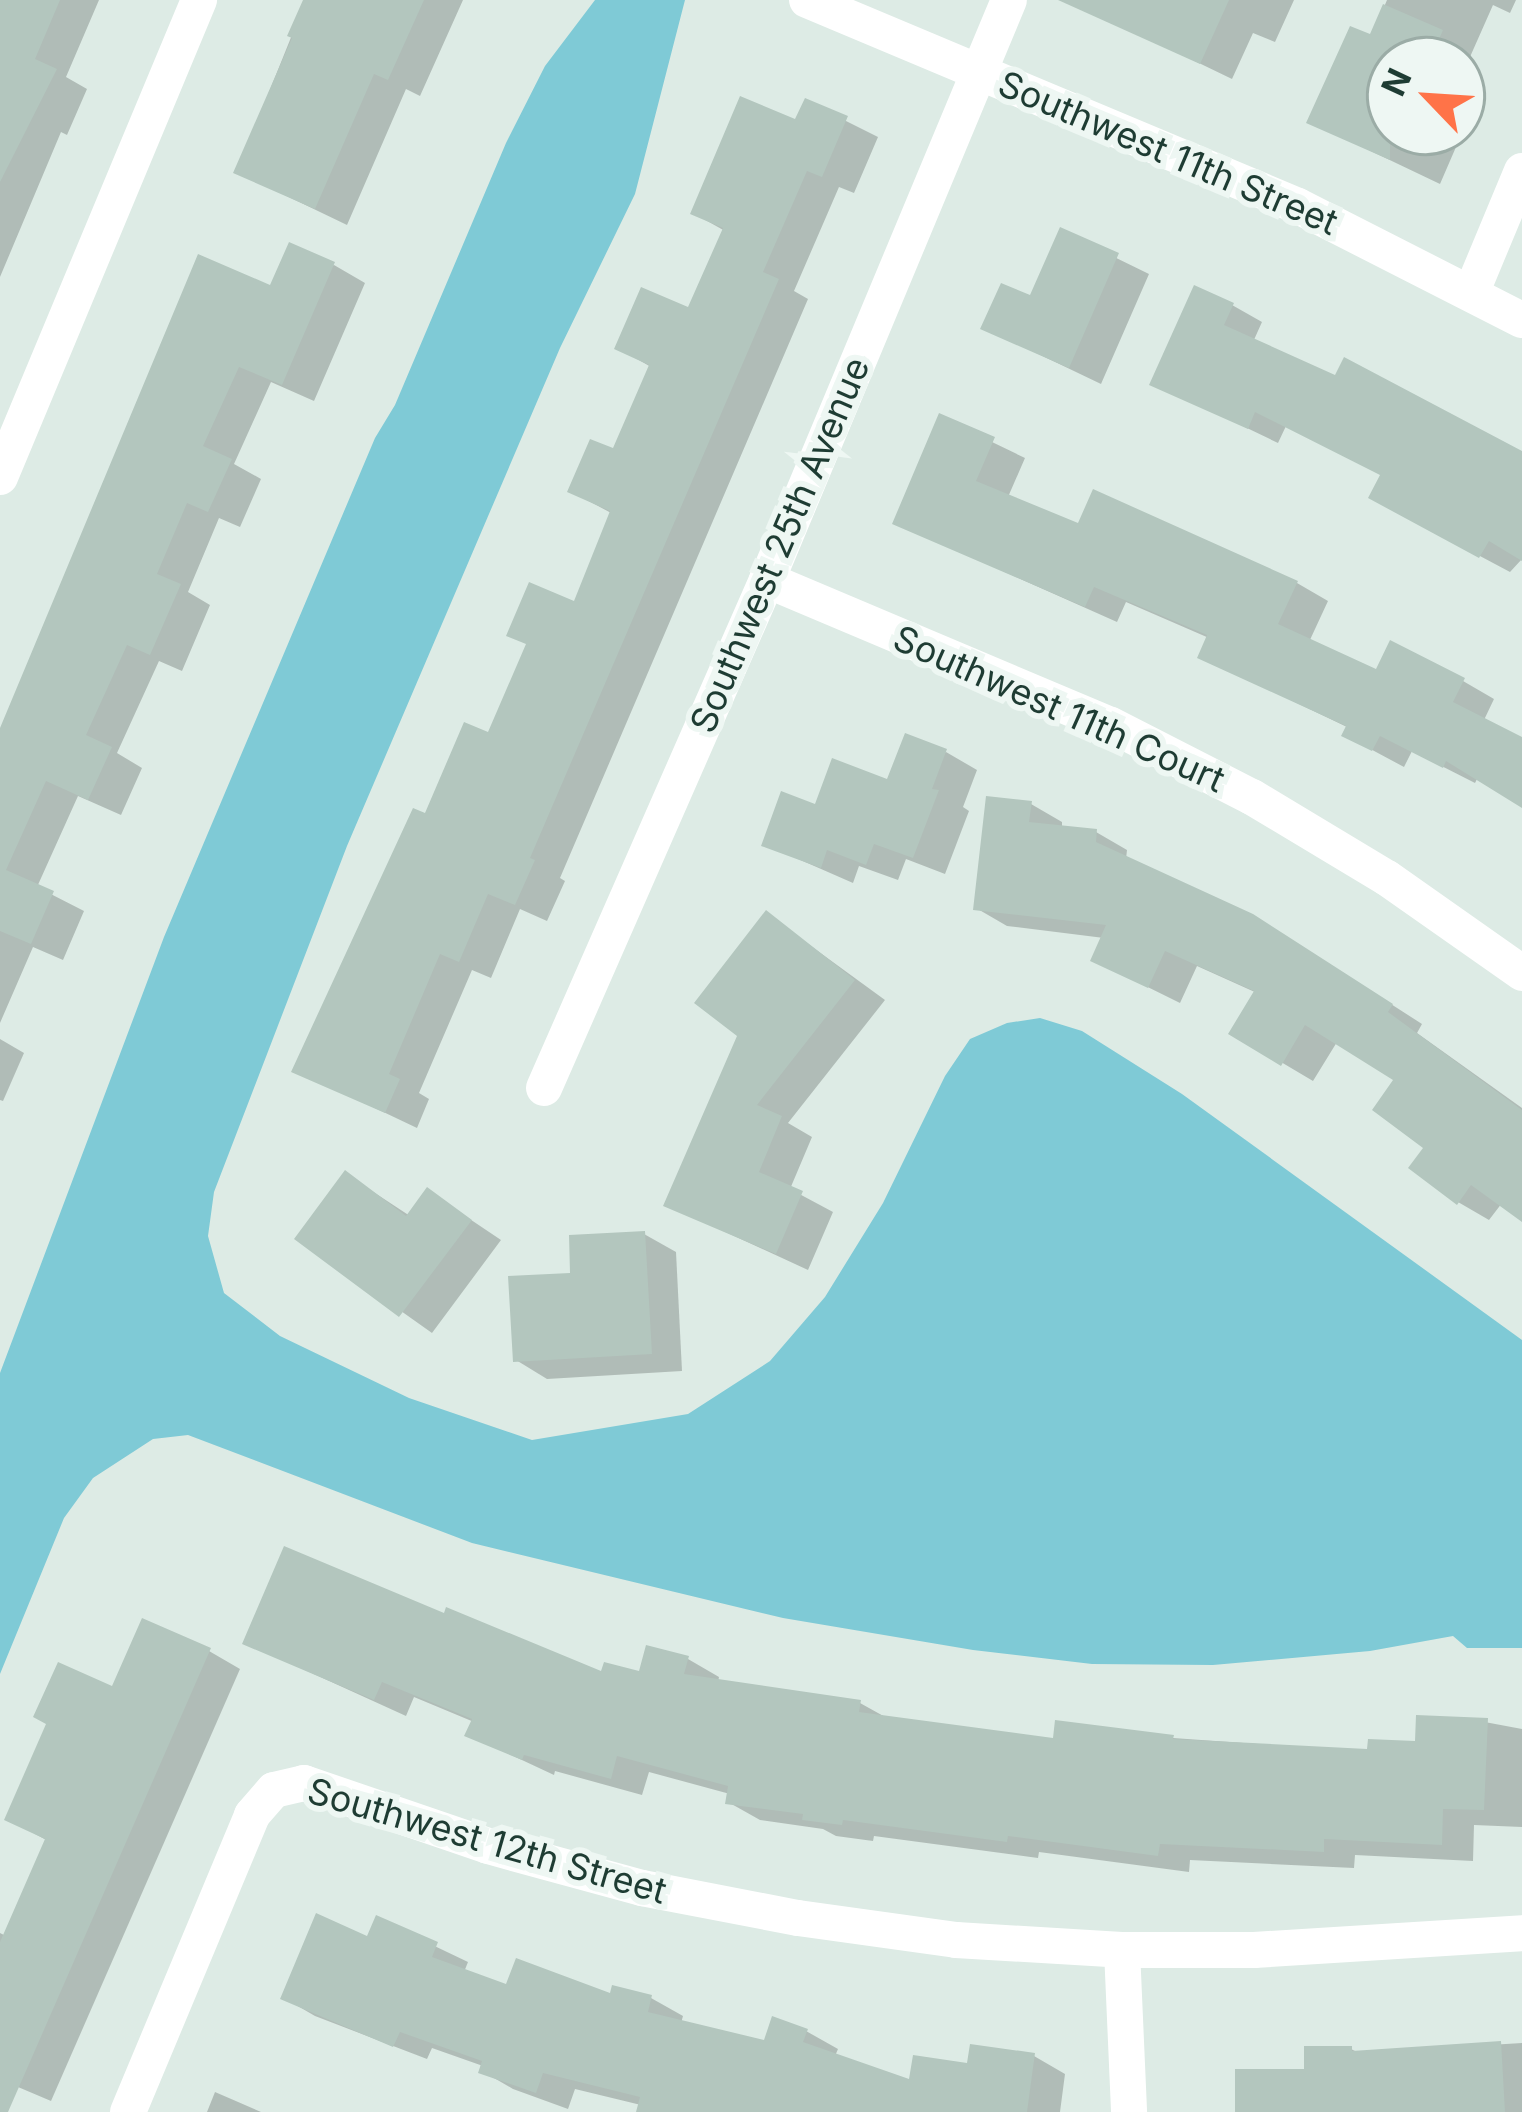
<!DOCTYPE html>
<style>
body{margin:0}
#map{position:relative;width:1522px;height:2112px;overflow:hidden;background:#ddebe5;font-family:Inter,sans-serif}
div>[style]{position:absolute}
.water>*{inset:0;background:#7fcad6}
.shadow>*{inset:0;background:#0003}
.building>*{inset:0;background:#b3c6be}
.minor>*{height:36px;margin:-18px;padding:0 18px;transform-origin:18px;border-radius:18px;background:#fff}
span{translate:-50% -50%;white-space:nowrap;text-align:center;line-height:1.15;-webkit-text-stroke:12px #eef7f3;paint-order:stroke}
.street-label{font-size:36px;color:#1e3c33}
.north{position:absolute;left:1366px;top:36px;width:120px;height:120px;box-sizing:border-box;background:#eef7f3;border:3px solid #9baca6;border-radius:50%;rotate:295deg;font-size:33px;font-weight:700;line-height:48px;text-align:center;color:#1e3c33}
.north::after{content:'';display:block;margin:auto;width:42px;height:54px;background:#ff7348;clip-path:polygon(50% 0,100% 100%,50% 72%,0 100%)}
</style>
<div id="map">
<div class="water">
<div style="clip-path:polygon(595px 0,685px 0,635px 194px,560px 348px,347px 846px,214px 1192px,208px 1236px,224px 1293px,280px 1336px,409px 1398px,532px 1440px,688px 1414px,770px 1361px,825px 1297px,883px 1203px,945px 1076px,970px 1039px,1007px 1023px,1040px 1018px,1082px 1031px,1182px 1094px,1522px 1340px,1522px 1648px,1467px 1648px,1453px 1636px,1370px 1651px,1213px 1665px,1092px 1664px,973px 1650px,783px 1618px,472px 1543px,188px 1435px,153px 1439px,93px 1478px,64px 1518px,0 1674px,0 1373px,164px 937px,375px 438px,395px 405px,506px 143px,545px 66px)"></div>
</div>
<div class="shadow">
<div style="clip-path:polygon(0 0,99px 0,66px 77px,87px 89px,67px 135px,61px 132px,0 277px)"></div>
<div style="clip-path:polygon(306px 0,463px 0,420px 96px,406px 89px,347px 225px,237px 172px)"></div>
<div style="clip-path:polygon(1124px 0,1294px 0,1275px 42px,1253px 33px,1232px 79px,1114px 22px)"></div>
<div style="clip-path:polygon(1387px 0,1516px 0,1510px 13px,1493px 5px,1462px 75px,1462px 60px,1390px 60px,1390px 132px,1462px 132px,1462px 113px,1469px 117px,1440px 184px,1310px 122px,1371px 38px)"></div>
<div style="clip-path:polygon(806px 101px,878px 137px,854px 193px,839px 187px,794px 291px,808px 299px,560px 878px,565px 881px,547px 921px,520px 909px,491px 978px,472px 970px,419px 1093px,429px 1099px,417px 1128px,295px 1070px,427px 817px,490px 736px,576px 605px,613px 514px,570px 491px,614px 452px,651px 367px,618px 348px,689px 311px,725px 231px,693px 213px,797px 123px)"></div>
<div style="clip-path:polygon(1061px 231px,1149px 274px,1101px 384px,984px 328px,1031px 299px)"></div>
<div style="clip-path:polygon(334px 265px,365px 283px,314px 401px,271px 382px,234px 464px,261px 479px,240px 527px,219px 518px,188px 592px,210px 605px,182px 671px,159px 661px,117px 753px,142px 768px,121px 815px,78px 796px,37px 887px,84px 911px,63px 960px,33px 947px,0 1023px,0 740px,272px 289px)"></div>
<div style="clip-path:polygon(1232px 305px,1262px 322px,1253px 342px,1522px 454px,1522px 559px,1510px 572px,1401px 514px,1383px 475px,1286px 426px,1278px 443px,1153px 383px)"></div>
<div style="clip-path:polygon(940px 417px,1025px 458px,1008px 497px,1079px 527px,1297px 583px,1328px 601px,1309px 642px,1377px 673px,1463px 681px,1494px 699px,1484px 720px,1522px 739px,1522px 804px,1478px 777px,1475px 783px,1412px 751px,1404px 767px,1376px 752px,1345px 735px,1349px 728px,1201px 657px,1209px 638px,1126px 602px,1117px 622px,895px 523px)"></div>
<div style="clip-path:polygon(946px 752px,977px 770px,963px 807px,969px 811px,945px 874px,906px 859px,898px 880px,859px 866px,853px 883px,764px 844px,817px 807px,889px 783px)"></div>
<div style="clip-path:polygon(1031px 804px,1062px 822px,1062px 828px,1096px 832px,1127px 850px,1126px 859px,1285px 936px,1422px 1024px,1417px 1033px,1522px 1108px,1522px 1218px,1502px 1203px,1489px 1220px,1458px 1202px,1398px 1079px,1337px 1042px,1313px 1081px,1232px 1033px,1257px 993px,1197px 966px,1180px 1003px,1093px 960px,1104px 938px,1007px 926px,976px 908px)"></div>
<div style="clip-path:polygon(767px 914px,885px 1000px,788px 1123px,812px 1137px,790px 1189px,833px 1212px,808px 1270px,667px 1205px,740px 1035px)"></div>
<div style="clip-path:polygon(0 1039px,24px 1053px,3px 1101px,0 1100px)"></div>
<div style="clip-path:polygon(346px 1174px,410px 1216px,428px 1191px,501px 1240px,432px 1333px,298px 1238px)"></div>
<div style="clip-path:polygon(644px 1234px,676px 1252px,682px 1371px,547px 1379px,516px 1360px,574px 1276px)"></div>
<div style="clip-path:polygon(445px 1617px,604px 1675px,641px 1675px,688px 1659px,719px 1677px,718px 1682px,860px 1703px,887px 1718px,1056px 1741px,1173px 1738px,1370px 1752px,1418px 1744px,1474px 1720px,1522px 1729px,1522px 1827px,1474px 1825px,1473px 1861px,1355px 1855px,1354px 1868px,1190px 1860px,1189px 1872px,1039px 1852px,1038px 1858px,874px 1836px,873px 1841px,836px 1836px,823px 1829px,760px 1820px,728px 1802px,730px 1794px,649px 1772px,642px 1795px,555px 1771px,554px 1775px,468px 1735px,474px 1722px,414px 1697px,406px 1716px,246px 1643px)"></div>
<div style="clip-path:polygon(209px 1651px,240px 1669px,51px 2101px,18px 2087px,7px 2112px,0 2112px,0 1933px,6px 1936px,48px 1841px,8px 1819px,114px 1690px)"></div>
<div style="clip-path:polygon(378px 1919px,468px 1962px,464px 1972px,508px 1988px,612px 1997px,614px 1989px,651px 1998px,683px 2016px,681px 2023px,766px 2044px,806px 2031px,838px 2049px,835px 2056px,912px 2083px,1034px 2056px,1065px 2074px,1060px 2112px,640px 2112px,641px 2105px,575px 2089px,568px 2109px,513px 2089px,482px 2071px,483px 2066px,432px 2048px,427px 2059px,315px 2016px,284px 1998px,369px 1940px)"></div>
<div style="clip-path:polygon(1522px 2043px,1522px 2112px,1238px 2112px,1351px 2049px,1359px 2053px)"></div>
<div style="clip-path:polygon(215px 2092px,261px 2112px,207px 2112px)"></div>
</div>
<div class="building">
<div style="clip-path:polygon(0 0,60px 0,35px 59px,57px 69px,0 182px)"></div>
<div style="clip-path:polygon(303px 0,424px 0,388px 80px,374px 74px,315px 209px,233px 173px,292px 38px,287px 36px)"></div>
<div style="clip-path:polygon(1058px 0,1229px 0,1200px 64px)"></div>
<div style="clip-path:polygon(1383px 4px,1443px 30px,1430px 60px,1390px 60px,1390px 160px,1306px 123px,1350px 26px,1370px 34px)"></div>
<div style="clip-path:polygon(740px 96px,795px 119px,805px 98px,848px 116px,822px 177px,807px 171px,763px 272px,779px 279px,530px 858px,535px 860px,515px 905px,488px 894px,459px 962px,440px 954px,389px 1074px,400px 1079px,385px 1113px,291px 1072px,413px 808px,425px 813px,464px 722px,488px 732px,526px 644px,506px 636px,529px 582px,574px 601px,610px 511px,567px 492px,590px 439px,613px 448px,649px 365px,614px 349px,641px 287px,688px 307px,723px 228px,690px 214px)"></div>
<div style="clip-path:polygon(1060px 227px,1119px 253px,1069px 368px,980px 329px,1001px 283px,1030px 295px)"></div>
<div style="clip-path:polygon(289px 242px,335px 262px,282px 385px,239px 367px,203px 446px,232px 459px,208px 512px,187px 503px,157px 574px,181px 584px,150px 655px,127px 645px,86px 735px,112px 747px,88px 800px,46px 781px,6px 870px,54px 891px,31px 944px,0 931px,0 728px,198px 254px,270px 285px)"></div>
<div style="clip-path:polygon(1194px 285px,1234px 303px,1224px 325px,1335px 375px,1344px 357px,1522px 451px,1522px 561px,1489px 541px,1479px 558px,1368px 498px,1380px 475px,1255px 412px,1248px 429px,1149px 385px)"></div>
<div style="clip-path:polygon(939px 413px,995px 437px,976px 481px,1078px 523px,1093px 489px,1298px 581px,1278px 624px,1376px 669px,1390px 640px,1465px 678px,1453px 702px,1522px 737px,1522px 808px,1446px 761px,1443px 768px,1380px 736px,1372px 751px,1341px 736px,1346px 726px,1197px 658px,1207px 635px,1094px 587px,1085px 607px,892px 524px)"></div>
<div style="clip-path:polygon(905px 733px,947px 749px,932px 789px,939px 790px,913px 858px,874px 844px,866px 865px,827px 850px,821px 868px,761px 846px,781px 791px,815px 804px,832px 758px,887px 779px)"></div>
<div style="clip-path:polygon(986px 796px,1032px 801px,1029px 822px,1097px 829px,1096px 842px,1253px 914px,1393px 1004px,1388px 1012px,1522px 1110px,1522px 1222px,1471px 1185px,1457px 1205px,1408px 1168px,1423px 1148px,1372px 1110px,1393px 1080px,1305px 1025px,1281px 1066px,1228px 1034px,1254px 991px,1165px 951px,1148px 988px,1090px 961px,1106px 925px,973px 910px)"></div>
<div style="clip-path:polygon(766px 910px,855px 980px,757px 1105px,782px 1116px,759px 1172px,803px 1191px,776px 1254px,663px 1206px,737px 1036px,694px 1003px)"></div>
<div style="clip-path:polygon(345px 1170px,406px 1216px,427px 1187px,472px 1220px,399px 1317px,294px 1239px)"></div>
<div style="clip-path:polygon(645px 1231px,652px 1354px,513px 1362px,508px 1276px,570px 1273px,569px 1235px)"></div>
<div style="clip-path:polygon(284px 1546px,444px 1613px,446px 1607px,601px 1671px,604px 1662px,639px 1671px,646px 1645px,689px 1656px,684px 1674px,861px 1700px,859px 1712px,1053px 1738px,1055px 1720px,1174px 1735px,1173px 1739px,1367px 1749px,1368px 1739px,1415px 1741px,1416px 1715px,1488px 1718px,1484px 1810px,1443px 1809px,1442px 1845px,1324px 1839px,1324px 1852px,1160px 1844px,1158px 1856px,1008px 1836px,1007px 1842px,843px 1820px,842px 1825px,802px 1820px,803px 1814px,725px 1804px,728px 1786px,617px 1756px,611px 1779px,524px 1755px,522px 1760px,464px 1736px,472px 1719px,382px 1682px,374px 1700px,242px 1644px)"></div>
<div style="clip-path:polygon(142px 1618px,211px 1648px,8px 2112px,0 2112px,0 1942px,45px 1839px,4px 1820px,46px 1724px,33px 1717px,58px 1662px,112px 1686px)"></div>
<div style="clip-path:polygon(316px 1913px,367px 1936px,376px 1915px,438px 1942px,432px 1957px,506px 1984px,516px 1958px,610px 1993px,612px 1985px,652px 1995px,648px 2012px,764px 2040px,772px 2016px,808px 2029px,803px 2042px,909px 2079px,913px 2055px,967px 2063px,970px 2044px,1035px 2053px,1027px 2112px,636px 2112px,640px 2097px,543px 2073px,536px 2093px,478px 2073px,482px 2061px,400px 2032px,393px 2047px,280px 1999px)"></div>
<div style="clip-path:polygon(1501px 2041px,1505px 2112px,1235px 2112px,1235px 2069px,1304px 2069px,1304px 2046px,1352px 2046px,1352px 2051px)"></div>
</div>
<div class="minor">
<div style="left:807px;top:0;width:532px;rotate:22.76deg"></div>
<div style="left:1298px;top:206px;width:251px;rotate:27deg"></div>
<div style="left:1472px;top:291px;width:130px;rotate:-67.4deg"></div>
<div style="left:0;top:477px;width:517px;rotate:-67.35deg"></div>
<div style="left:767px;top:580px;width:373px;rotate:22.9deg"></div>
<div style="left:1111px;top:725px;width:158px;rotate:27.1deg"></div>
<div style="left:1252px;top:797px;width:157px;rotate:31deg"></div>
<div style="left:1387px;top:878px;width:165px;rotate:35.1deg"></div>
<div style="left:544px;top:1088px;width:555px;rotate:-66.3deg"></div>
<div style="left:767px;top:580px;width:628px;rotate:-67.35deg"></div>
<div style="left:1122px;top:1950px;width:162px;rotate:87.5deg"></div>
<div style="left:128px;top:2112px;width:322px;rotate:-67.3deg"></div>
<div style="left:252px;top:1815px;width:33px;rotate:-49deg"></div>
<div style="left:274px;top:1790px;width:31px;rotate:-13deg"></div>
<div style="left:304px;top:1783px;width:194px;rotate:18.9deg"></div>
<div style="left:488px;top:1846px;width:160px;rotate:15.3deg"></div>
<div style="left:642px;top:1888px;width:159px;rotate:10.9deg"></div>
<div style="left:798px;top:1918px;width:160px;rotate:7.9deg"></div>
<div style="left:956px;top:1940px;width:166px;rotate:3.4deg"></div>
<div style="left:1122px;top:1950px;width:132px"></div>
<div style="left:1254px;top:1950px;width:269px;rotate:-3.6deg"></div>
</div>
<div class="street-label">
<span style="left:1168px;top:153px;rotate:23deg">Southwest 11th Street</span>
<span style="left:780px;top:545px;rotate:-67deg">Southwest 25th Avenue</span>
<span style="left:1059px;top:709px;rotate:24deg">Southwest 11th Court</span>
<span style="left:487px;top:1841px;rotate:16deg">Southwest 12th Street</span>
</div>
<div class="north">N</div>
</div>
